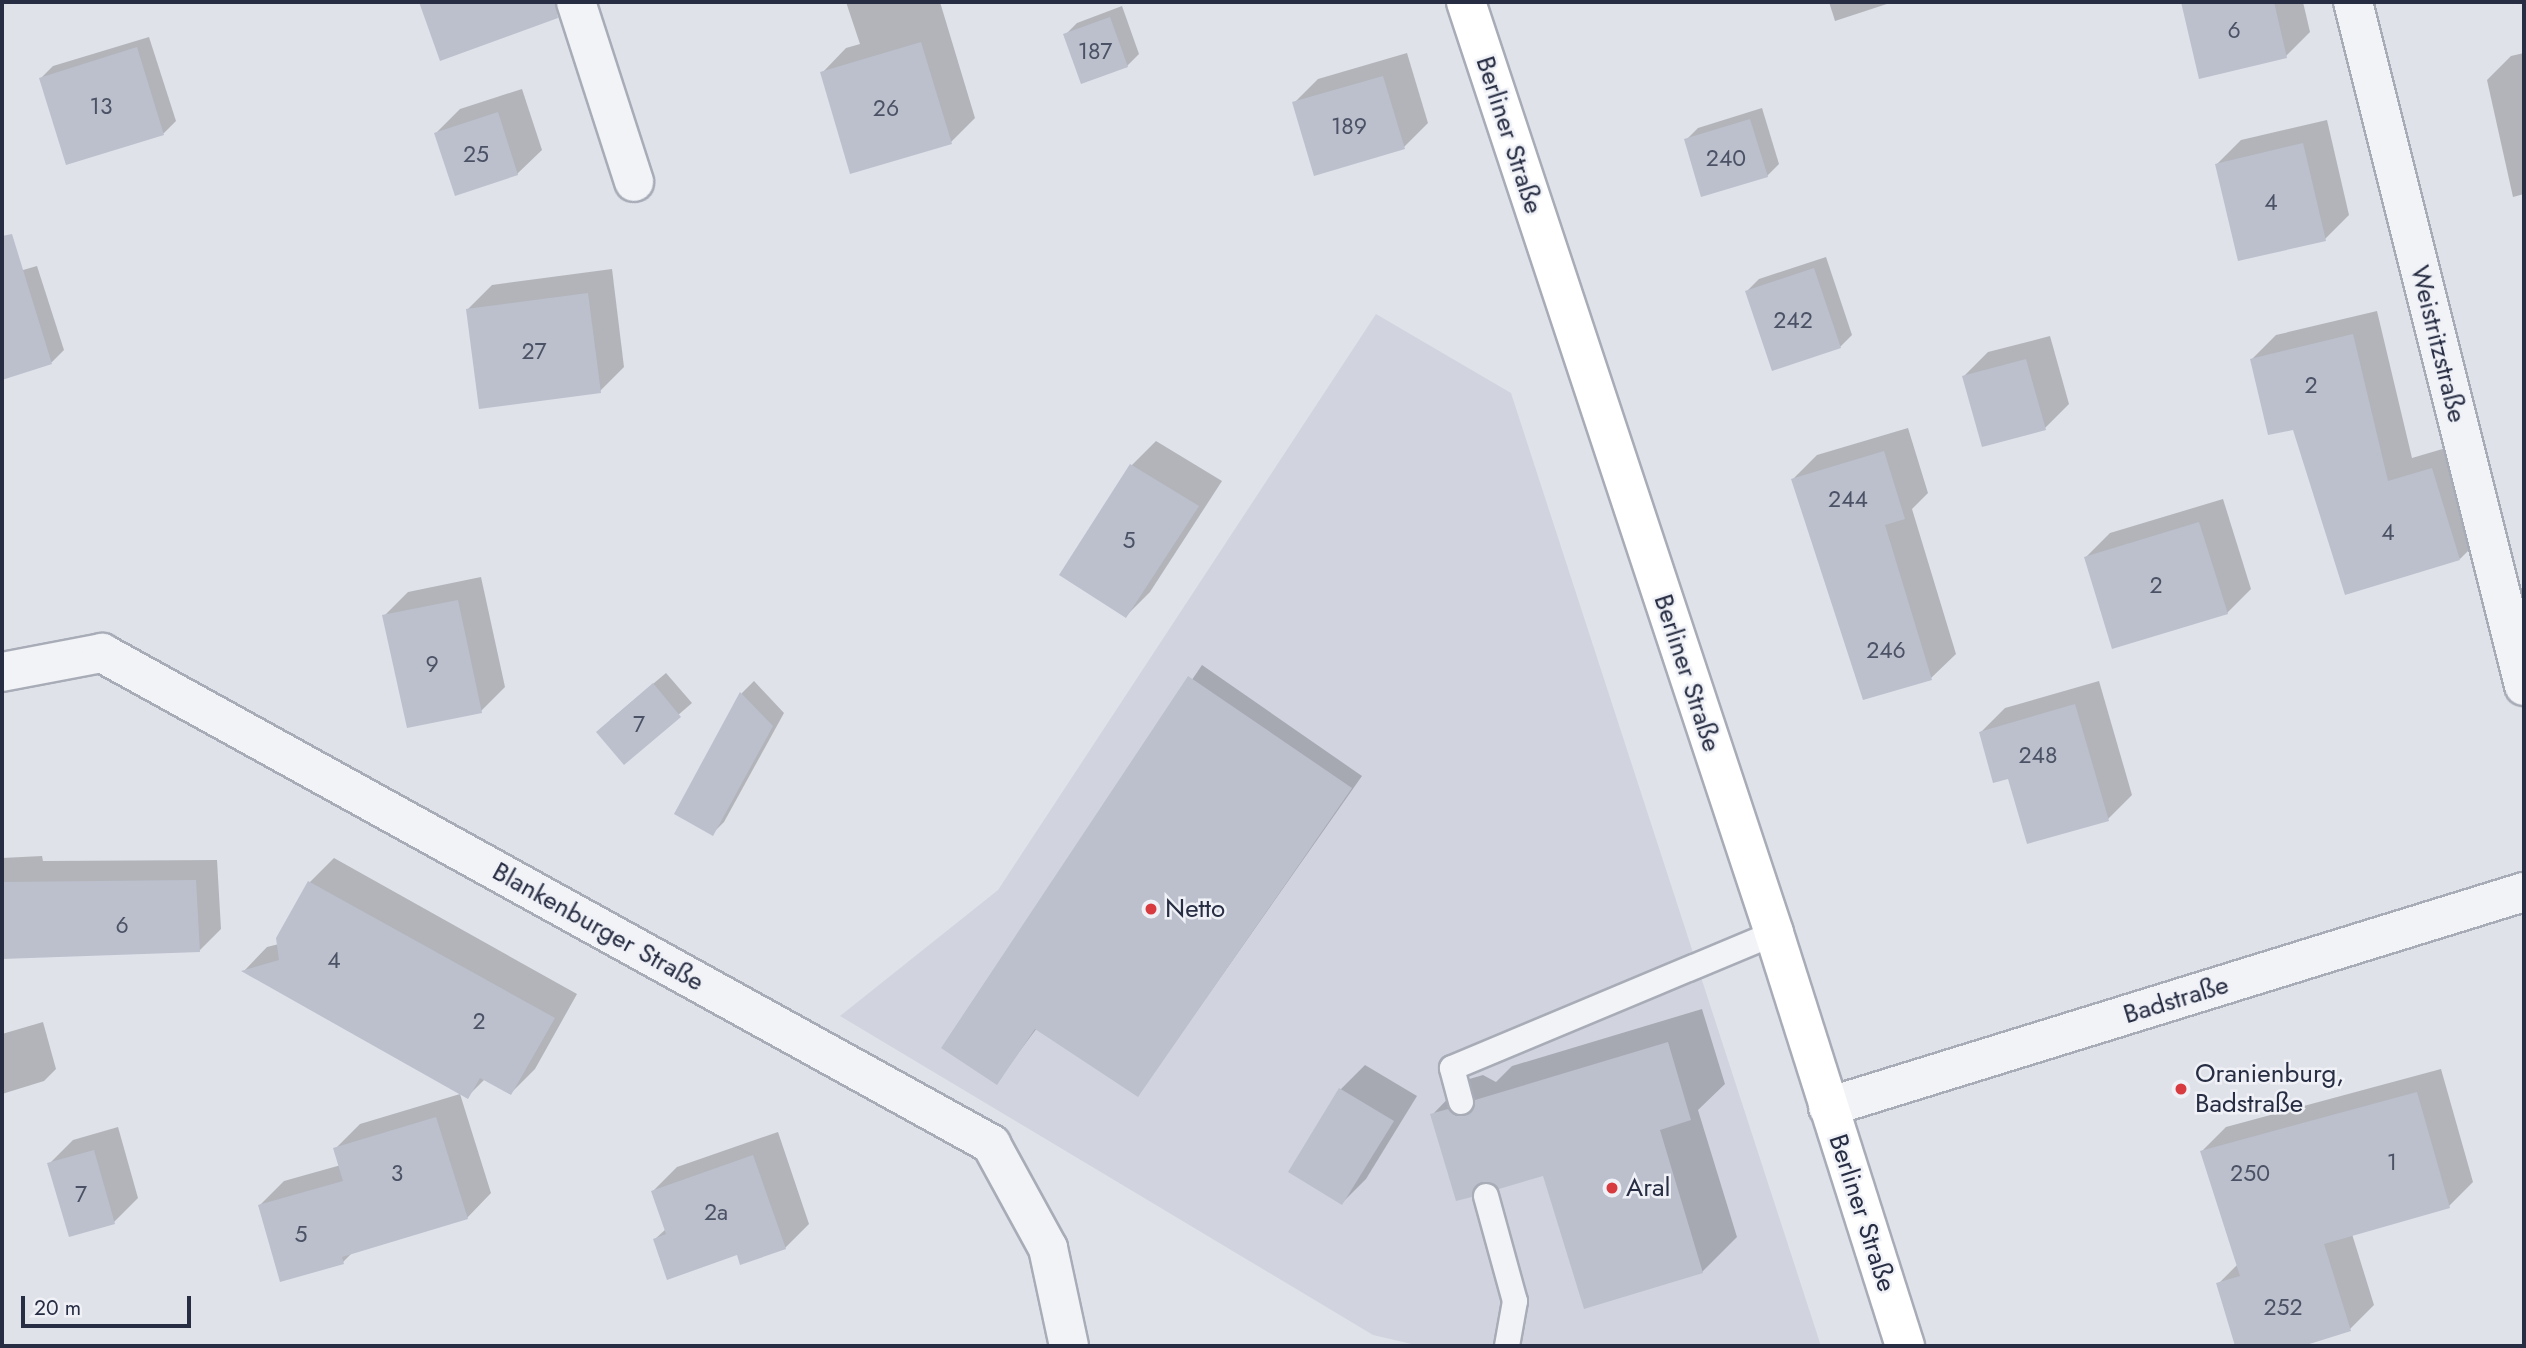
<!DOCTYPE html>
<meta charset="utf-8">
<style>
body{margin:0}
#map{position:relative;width:2526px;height:1348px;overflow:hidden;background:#dfe2e9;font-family:Jost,sans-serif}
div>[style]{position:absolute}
.built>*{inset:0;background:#d1d4df}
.shadow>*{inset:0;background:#0003}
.building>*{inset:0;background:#bcc0cd}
.roads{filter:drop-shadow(2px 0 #a8acb7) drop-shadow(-2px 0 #a8acb7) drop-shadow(0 2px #a8acb7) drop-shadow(0 -2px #a8acb7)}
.service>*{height:24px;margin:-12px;padding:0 12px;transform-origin:12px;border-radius:12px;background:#f2f3f7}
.minor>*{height:38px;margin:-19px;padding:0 19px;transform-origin:19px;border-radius:19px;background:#f2f3f7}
.secondary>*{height:38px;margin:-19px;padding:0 19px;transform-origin:19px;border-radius:19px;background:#fff}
.dots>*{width:19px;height:19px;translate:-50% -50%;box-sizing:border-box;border:4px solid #eff1f7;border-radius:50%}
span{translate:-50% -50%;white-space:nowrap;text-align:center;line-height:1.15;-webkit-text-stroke:5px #eff1f7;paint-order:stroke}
.number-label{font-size:23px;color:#4c5265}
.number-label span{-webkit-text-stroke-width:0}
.street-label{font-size:26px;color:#272d42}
.poi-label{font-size:26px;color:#272d42}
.left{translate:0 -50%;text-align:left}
.frame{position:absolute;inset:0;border:4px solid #272d42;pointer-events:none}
.scale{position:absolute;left:21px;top:1296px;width:170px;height:32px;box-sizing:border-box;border:4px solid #272d42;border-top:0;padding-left:9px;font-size:21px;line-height:24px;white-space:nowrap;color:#272d42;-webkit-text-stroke:5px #eff1f7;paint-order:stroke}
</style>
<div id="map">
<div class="built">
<div style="clip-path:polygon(1376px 314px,1511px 393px,1821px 1346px,1420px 1346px,1373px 1335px,840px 1016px,998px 890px)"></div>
</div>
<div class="shadow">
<div style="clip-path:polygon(421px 2px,544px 2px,513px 33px,441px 58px)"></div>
<div style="clip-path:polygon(846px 2px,940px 2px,975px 118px,951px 142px,822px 73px,846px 48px,860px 44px)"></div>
<div style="clip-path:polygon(1829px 2px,1893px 2px,1835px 21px)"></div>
<div style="clip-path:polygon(2183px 2px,2303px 2px,2310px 32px,2286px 56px,2200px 77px)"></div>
<div style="clip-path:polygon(1122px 6px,1139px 54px,1127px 66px,1065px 35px,1077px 23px)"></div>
<div style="clip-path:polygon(149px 37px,176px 121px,164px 133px,67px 163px,41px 78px,53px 66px)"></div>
<div style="clip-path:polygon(1407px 53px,1428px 123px,1404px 147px,1294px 103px,1318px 79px)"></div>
<div style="clip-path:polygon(2524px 53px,2524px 194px,2513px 197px,2487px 80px,2511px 56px)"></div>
<div style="clip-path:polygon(522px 89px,542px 150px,517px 174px,436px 133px,460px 109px)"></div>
<div style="clip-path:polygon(1762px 108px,1779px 164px,1767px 176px,1686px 140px,1698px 128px)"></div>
<div style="clip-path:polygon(2327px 120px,2349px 215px,2325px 239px,2217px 164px,2241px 140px)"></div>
<div style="clip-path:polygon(1826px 257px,1852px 335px,1840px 347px,1747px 291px,1759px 279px)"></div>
<div style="clip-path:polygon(37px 266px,64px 350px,52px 362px,2px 378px,2px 276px)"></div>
<div style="clip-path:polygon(612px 269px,624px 367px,600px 391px,468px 309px,492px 285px)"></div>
<div style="clip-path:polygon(2377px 311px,2412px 458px,2456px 445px,2484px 535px,2460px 559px,2252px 359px,2276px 335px)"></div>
<div style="clip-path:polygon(2050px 336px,2069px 404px,2045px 428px,1964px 376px,1988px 352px)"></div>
<div style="clip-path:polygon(1908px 428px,1928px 493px,1912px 509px,1956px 654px,1931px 678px,1865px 698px,1793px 479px,1817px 455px)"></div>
<div style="clip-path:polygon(1156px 441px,1222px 481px,1150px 592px,1126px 616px,1061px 574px,1132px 465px)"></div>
<div style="clip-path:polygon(2223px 499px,2251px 589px,2227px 613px,2086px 557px,2110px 533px)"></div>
<div style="clip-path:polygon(481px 577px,505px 687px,481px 711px,384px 616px,408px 592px)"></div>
<div style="clip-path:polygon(1202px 665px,1362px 776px,1138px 1095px,1037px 1028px,997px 1082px,943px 1047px)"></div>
<div style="clip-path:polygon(666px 673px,692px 703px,624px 762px,610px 720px)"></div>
<div style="clip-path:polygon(754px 681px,784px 713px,724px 822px,712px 834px,676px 813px,742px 693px)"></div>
<div style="clip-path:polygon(2099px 681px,2132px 795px,2108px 819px,2009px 777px,1981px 732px,2005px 708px)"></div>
<div style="clip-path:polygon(42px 856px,43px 861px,217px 860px,221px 929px,200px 950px,2px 957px,2px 858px)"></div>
<div style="clip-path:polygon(334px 858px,577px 994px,535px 1069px,511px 1093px,485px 1079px,467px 1097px,244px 971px,267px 947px,279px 944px,310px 882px)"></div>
<div style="clip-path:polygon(1702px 1009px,1725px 1084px,1698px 1110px,1737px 1237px,1702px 1272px,1545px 1173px,1484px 1181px,1471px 1195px,1432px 1115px,1466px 1080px,1483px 1075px,1496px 1082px,1512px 1066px)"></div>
<div style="clip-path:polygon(43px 1022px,56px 1069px,44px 1081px,2px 1094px,2px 1034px)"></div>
<div style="clip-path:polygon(1365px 1065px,1417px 1096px,1366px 1179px,1342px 1203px,1290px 1171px,1341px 1089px)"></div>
<div style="clip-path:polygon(2441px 1069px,2473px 1182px,2449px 1206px,2352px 1234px,2374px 1305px,2350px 1329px,2297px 1346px,2237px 1346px,2218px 1284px,2238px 1264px,2202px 1151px,2226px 1127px)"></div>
<div style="clip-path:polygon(460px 1094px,491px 1193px,467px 1218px,354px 1251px,343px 1262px,260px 1205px,284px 1181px,341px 1165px,335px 1149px,360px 1124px)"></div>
<div style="clip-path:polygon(118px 1127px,138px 1198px,114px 1222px,49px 1164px,73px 1140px)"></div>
<div style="clip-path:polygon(778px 1132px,809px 1224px,785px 1248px,655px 1239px,666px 1229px,653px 1191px,677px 1167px)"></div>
</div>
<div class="building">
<div style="clip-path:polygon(419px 2px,555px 2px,558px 18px,440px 61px)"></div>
<div style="clip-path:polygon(2181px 2px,2274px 2px,2287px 58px,2199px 79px)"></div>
<div style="clip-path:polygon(1110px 17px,1128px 67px,1081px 84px,1063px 34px)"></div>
<div style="clip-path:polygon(921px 42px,952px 144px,850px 174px,820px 72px)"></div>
<div style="clip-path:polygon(137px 47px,164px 135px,66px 165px,39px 78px)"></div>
<div style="clip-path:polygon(1383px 76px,1405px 149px,1314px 176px,1292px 102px)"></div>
<div style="clip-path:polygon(498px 112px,518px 175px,455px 196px,434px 133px)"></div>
<div style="clip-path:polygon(1750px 119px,1768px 177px,1701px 197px,1684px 139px)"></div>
<div style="clip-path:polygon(2303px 143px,2326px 241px,2238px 261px,2215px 164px)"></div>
<div style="clip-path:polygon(12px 234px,52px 364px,2px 380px,2px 236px)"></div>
<div style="clip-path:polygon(1814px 268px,1841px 348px,1772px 371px,1745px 291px)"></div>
<div style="clip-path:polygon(588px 293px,601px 393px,479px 409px,466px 309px)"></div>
<div style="clip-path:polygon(2353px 334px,2388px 481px,2432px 468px,2460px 560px,2345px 595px,2293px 430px,2268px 435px,2250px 359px)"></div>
<div style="clip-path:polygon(2026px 359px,2046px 430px,1982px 447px,1962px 376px)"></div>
<div style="clip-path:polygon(1884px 451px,1905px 519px,1885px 525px,1932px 680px,1863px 700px,1791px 479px)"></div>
<div style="clip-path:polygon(1130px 464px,1199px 506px,1126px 618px,1059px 575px)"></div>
<div style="clip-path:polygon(2199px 522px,2228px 614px,2112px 649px,2084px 557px)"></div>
<div style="clip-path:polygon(458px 600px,482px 713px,407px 728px,382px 615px)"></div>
<div style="clip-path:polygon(1188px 676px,1352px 788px,1138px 1097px,1035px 1029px,997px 1085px,941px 1048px)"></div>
<div style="clip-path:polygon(653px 683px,681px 717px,624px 765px,596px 732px)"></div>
<div style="clip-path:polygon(740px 692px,773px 726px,713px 836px,674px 814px)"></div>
<div style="clip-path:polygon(2075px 704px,2109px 821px,2027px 844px,2008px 779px,1993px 783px,1979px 732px)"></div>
<div style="clip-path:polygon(196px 880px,200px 952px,2px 959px,2px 882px)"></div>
<div style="clip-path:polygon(308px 881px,555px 1018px,511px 1095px,480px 1078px,468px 1099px,241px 971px,279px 960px,276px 938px)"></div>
<div style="clip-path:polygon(1668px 1042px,1691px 1120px,1660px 1130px,1703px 1273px,1584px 1309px,1543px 1176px,1499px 1189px,1481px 1182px,1472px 1197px,1456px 1201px,1430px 1114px,1448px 1109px,1456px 1116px,1465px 1116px,1475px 1100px)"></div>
<div style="clip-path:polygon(1339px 1088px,1394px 1121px,1342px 1205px,1288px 1172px)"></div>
<div style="clip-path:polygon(2417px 1092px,2450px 1208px,2324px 1244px,2351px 1331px,2303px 1346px,2235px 1346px,2216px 1283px,2240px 1276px,2200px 1151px)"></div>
<div style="clip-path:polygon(436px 1117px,468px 1219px,342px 1257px,344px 1264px,280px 1282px,258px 1205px,343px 1181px,333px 1148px)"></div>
<div style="clip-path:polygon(94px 1150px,115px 1224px,69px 1237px,47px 1163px)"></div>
<div style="clip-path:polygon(753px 1155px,786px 1249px,740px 1265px,737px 1255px,667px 1280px,653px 1239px,666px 1234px,651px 1191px)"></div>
</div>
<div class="roads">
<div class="service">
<div style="left:1461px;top:1102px;width:35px;rotate:-105deg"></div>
<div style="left:1452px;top:1068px;width:349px;rotate:-22.7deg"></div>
<div style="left:1486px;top:1196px;width:109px;rotate:74.6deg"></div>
<div style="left:1515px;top:1301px;width:46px;rotate:100.1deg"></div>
</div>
<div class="minor">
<div style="left:576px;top:2px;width:189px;rotate:72.1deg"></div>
<div style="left:2353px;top:2px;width:705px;rotate:75.96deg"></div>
<div style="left:2px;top:672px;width:102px;rotate:-10.8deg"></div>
<div style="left:102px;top:653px;width:1016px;rotate:28.91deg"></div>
<div style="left:991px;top:1144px;width:119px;rotate:61.3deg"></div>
<div style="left:1048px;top:1248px;width:100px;rotate:77.9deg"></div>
<div style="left:1828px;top:1107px;width:728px;rotate:-17.17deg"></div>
</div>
<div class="secondary">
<div style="left:1466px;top:2px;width:981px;rotate:71.69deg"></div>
<div style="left:1774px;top:933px;width:433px;rotate:72.4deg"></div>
</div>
</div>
<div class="dots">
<div style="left:1151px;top:909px;background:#d83b3f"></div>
<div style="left:2181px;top:1089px;background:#d83b3f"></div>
<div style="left:1612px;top:1188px;background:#d83b3f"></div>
</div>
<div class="number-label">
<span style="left:2234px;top:30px">6</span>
<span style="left:1095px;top:51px">187</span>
<span style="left:101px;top:106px">13</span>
<span style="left:886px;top:108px">26</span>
<span style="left:1349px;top:126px">189</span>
<span style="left:476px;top:154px">25</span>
<span style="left:1726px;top:158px">240</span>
<span style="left:2271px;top:202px">4</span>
<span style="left:1793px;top:320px">242</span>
<span style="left:534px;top:351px">27</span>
<span style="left:2311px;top:385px">2</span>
<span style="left:1848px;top:499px">244</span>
<span style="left:2388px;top:532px">4</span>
<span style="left:1129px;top:540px">5</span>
<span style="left:2156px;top:585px">2</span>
<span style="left:1886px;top:650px">246</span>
<span style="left:432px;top:664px">9</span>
<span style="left:639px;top:724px">7</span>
<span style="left:2038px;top:755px">248</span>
<span style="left:122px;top:925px">6</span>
<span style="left:334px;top:960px">4</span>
<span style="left:479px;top:1021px">2</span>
<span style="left:2392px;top:1162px">1</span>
<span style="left:397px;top:1173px">3</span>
<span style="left:2250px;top:1173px">250</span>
<span style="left:81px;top:1194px">7</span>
<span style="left:716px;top:1212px">2a</span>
<span style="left:301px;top:1234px">5</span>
<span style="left:2283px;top:1307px">252</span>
</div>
<div class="street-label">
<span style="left:1509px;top:135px;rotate:72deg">Berliner Straße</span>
<span style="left:2438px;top:344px;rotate:76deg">Weistritzstraße</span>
<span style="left:1687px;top:673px;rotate:72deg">Berliner Straße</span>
<span style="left:598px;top:927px;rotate:29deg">Blankenburger Straße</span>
<span style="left:2176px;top:1000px;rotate:-17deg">Badstraße</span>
<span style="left:1862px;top:1213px;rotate:72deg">Berliner Straße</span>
</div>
<div class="poi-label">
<span class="left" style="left:1165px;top:909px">Netto</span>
<span class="left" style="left:2195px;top:1089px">Oranienburg,<br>Badstraße</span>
<span class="left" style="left:1626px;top:1188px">Aral</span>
</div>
<div class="frame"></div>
<div class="scale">20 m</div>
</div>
